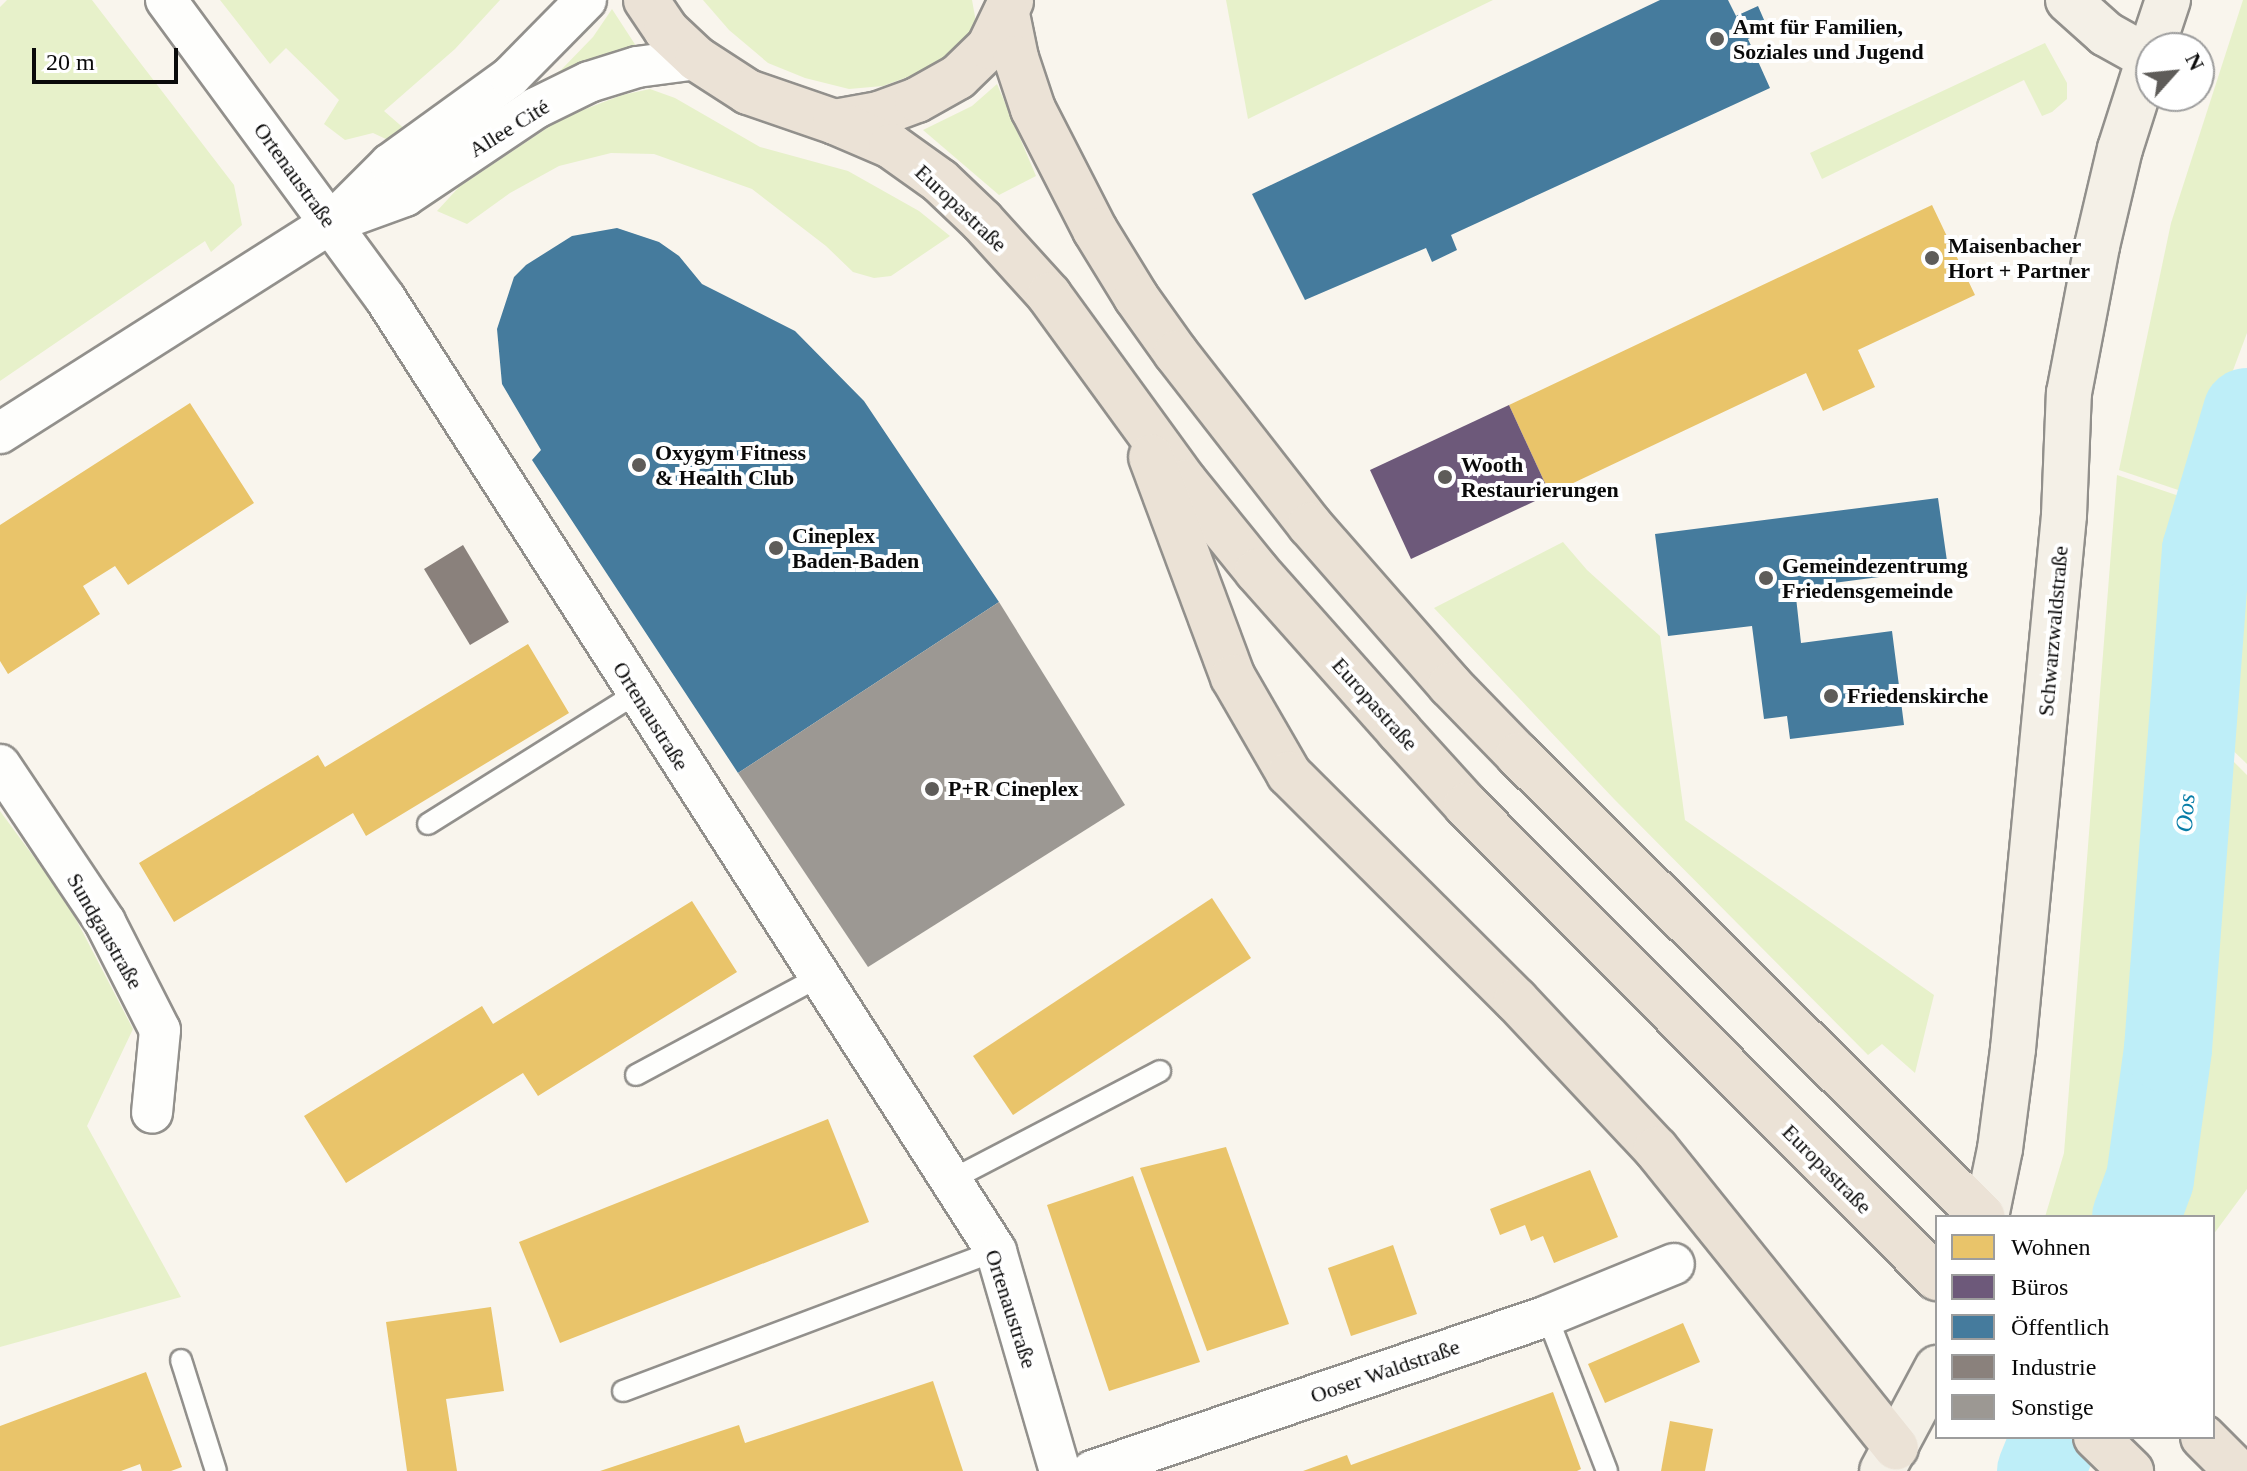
<!DOCTYPE html>
<meta charset="utf-8">
<style>
body{margin:0}
#map{position:relative;width:2247px;height:1471px;overflow:hidden;background:#f9f5ed;font-family:"Times New Roman",serif}
div>[style]{position:absolute}
.green>*{inset:0;background:#e7f1ca}
.homes>*{inset:0;background:#e9c46a}
.offices>*{inset:0;background:#6d597a}
.public>*{inset:0;background:#457b9d}
.industry>*{inset:0;background:#8a817c}
.river>*{height:88px;margin:-44px;padding:0 44px;transform-origin:44px;border-radius:44px;background:#beeef8}
.building>*{inset:0;background:#9c9893}
.roads{filter:drop-shadow(2px 0 #92908c) drop-shadow(-2px 0 #92908c) drop-shadow(0 2px #92908c) drop-shadow(0 -2px #92908c)}
.lane>*{height:20px;margin:-10px;padding:0 10px;transform-origin:10px;border-radius:10px;background:#fefefc}
.street>*{height:40px;margin:-20px;padding:0 20px;transform-origin:20px;border-radius:20px;background:#fefefc}
.secondary>*{height:44px;margin:-22px;padding:0 22px;transform-origin:22px;border-radius:22px;background:#f4f0e7}
.primary>*{height:44px;margin:-22px;padding:0 22px;transform-origin:22px;border-radius:22px;background:#ebe2d6}
.dots>*{width:22px;height:22px;translate:-50% -50%;box-sizing:border-box;border:4px solid #fff;border-radius:50%}
span{translate:-50% -50%;white-space:nowrap;text-align:center;line-height:1.15;-webkit-text-stroke:8px #fff;paint-order:stroke}
.poi-label{font-size:22px;color:#0a0a0a;font-weight:700}
.left{translate:0 -50%;text-align:left}
.street-label{font-size:22px;color:#0a0a0a}
.water-label{font-size:24px;color:#087da7;font-style:italic}
.legend{position:absolute;left:1935px;top:1215px;width:280px;height:224px;box-sizing:border-box;background:#fff;border:2px solid #9d9d9d;margin:0;padding:10px 14px;list-style:none;font-size:24px;color:#0a0a0a}
.legend li{display:flex;align-items:center;gap:16px;height:40px}
.legend b{width:40px;border:2px solid #9d9d9d}
.north{position:absolute;left:2135px;top:32px;width:80px;height:80px;box-sizing:border-box;background:#fff;border:2px solid #9d9d9d;border-radius:50%;rotate:63deg;font-size:22px;font-weight:700;line-height:32px;text-align:center;color:#0a0a0a}
.north::after{content:'';display:block;margin:auto;width:28px;height:36px;background:#5e5c59;clip-path:polygon(50% 0,100% 100%,50% 72%,0 100%)}
.scale{position:absolute;left:32px;top:48px;width:146px;height:36px;box-sizing:border-box;border:4px solid #0a0a0a;border-top:0;padding-left:10px;font-size:24px;line-height:28px;white-space:nowrap;color:#0a0a0a;-webkit-text-stroke:6px #fff;paint-order:stroke}
</style>
<div id="map">
<div class="green">
<div style="clip-path:polygon(7px 0,92px 0,234px 185px,242px 225px,211px 252px,205px 241px,0 381px,0 7px)"></div>
<div style="clip-path:polygon(220px 0,500px 0,455px 49px,384px 111px,407px 131px,388px 140px,373px 133px,345px 140px,324px 124px,339px 100px,286px 48px,270px 64px)"></div>
<div style="clip-path:polygon(703px 0,972px 0,978px 33px,960px 50px,921px 72px,883px 86px,849px 89px,805px 78px,768px 63px,729px 30px)"></div>
<div style="clip-path:polygon(1226px 0,1493px 0,1248px 119px)"></div>
<div style="clip-path:polygon(2243px 0,2247px 0,2247px 333px,2187px 493px,2119px 470px,2171px 223px)"></div>
<div style="clip-path:polygon(612px 9px,638px 49px,605px 56px,482px 123px,561px 70px,593px 37px)"></div>
<div style="clip-path:polygon(2045px 43px,2067px 83px,2067px 99px,2052px 112px,2042px 116px,2024px 80px,1822px 179px,1810px 153px)"></div>
<div style="clip-path:polygon(997px 84px,1036px 176px,999px 195px,923px 130px,972px 106px)"></div>
<div style="clip-path:polygon(650px 89px,675px 98px,760px 147px,848px 171px,919px 211px,950px 236px,891px 276px,874px 278px,853px 272px,826px 246px,752px 189px,654px 154px,611px 153px,559px 166px,510px 193px,467px 224px,437px 211px,459px 187px,562px 118px,622px 95px)"></div>
<div style="clip-path:polygon(2117px 475px,2191px 500px,2136px 1169px,2120px 1217px,2045px 1217px,2064px 1153px)"></div>
<div style="clip-path:polygon(2247px 516px,2247px 764px,2219px 737px,2220px 618px)"></div>
<div style="clip-path:polygon(1563px 542px,1587px 570px,1660px 636px,1685px 820px,1934px 995px,1915px 1073px,1882px 1044px,1868px 1055px,1614px 799px,1434px 608px)"></div>
<div style="clip-path:polygon(2221px 749px,2247px 775px,2247px 1189px,2213px 1235px,2213px 1217px,2155px 1217px,2218px 955px)"></div>
<div style="clip-path:polygon(0 811px,67px 902px,133px 1029px,87px 1126px,181px 1297px,0 1347px)"></div>
</div>
<div class="homes">
<div style="clip-path:polygon(1932px 205px,1975px 295px,1858px 350px,1875px 387px,1823px 411px,1806px 373px,1550px 494px,1509px 405px)"></div>
<div style="clip-path:polygon(190px 403px,254px 503px,128px 585px,115px 566px,83px 586px,100px 614px,8px 674px,0 661px,0 525px)"></div>
<div style="clip-path:polygon(528px 644px,569px 713px,366px 836px,353px 813px,174px 922px,139px 863px,318px 755px,325px 767px)"></div>
<div style="clip-path:polygon(1212px 898px,1251px 958px,1013px 1115px,973px 1056px)"></div>
<div style="clip-path:polygon(692px 901px,737px 972px,538px 1096px,523px 1073px,346px 1183px,304px 1116px,482px 1006px,493px 1024px)"></div>
<div style="clip-path:polygon(828px 1119px,869px 1222px,560px 1343px,519px 1242px)"></div>
<div style="clip-path:polygon(1226px 1147px,1289px 1324px,1207px 1351px,1140px 1168px)"></div>
<div style="clip-path:polygon(1590px 1170px,1618px 1237px,1554px 1263px,1543px 1236px,1531px 1241px,1525px 1225px,1500px 1235px,1490px 1209px)"></div>
<div style="clip-path:polygon(1133px 1176px,1200px 1362px,1109px 1391px,1047px 1205px)"></div>
<div style="clip-path:polygon(1393px 1245px,1417px 1314px,1351px 1336px,1328px 1268px)"></div>
<div style="clip-path:polygon(491px 1307px,504px 1391px,446px 1399px,457px 1471px,407px 1471px,386px 1322px)"></div>
<div style="clip-path:polygon(1683px 1323px,1700px 1362px,1605px 1403px,1588px 1364px)"></div>
<div style="clip-path:polygon(146px 1372px,182px 1467px,171px 1471px,142px 1471px,140px 1464px,121px 1471px,0 1471px,0 1426px)"></div>
<div style="clip-path:polygon(933px 1381px,963px 1471px,600px 1471px,739px 1425px,745px 1443px)"></div>
<div style="clip-path:polygon(1553px 1392px,1581px 1469px,1577px 1471px,1303px 1471px,1347px 1455px,1351px 1465px)"></div>
<div style="clip-path:polygon(1670px 1421px,1713px 1429px,1705px 1471px,1661px 1471px)"></div>
</div>
<div class="offices">
<div style="clip-path:polygon(1509px 405px,1550px 494px,1411px 559px,1370px 470px)"></div>
</div>
<div class="public">
<div style="clip-path:polygon(1660px 0,1728px 0,1736px 16px,1758px 6px,1768px 29px,1748px 39px,1770px 88px,1451px 235px,1457px 250px,1432px 262px,1426px 248px,1305px 300px,1252px 194px)"></div>
<div style="clip-path:polygon(617px 228px,659px 242px,679px 256px,702px 284px,795px 331px,864px 401px,999px 602px,738px 773px,532px 460px,541px 450px,502px 384px,497px 329px,514px 277px,526px 265px,572px 236px)"></div>
<div style="clip-path:polygon(1938px 498px,1948px 568px,1795px 588px,1801px 643px,1892px 631px,1904px 725px,1790px 739px,1787px 716px,1764px 719px,1752px 626px,1668px 636px,1655px 534px)"></div>
</div>
<div class="industry">
<div style="clip-path:polygon(463px 545px,509px 622px,470px 645px,424px 569px)"></div>
</div>
<div class="river">
<div style="left:2136px;top:1217px;width:40px;rotate:-69.8deg"></div>
<div style="left:2150px;top:1179px;width:131px;rotate:-82.1deg"></div>
<div style="left:2168px;top:1049px;width:500px;rotate:-85.65deg"></div>
<div style="left:2206px;top:550px;width:144px;rotate:-73.5deg"></div>
<div style="left:2041px;top:1471px;width:37px;rotate:-68deg"></div>
</div>
<div class="building">
<div style="clip-path:polygon(999px 602px,1125px 805px,868px 967px,738px 773px)"></div>
</div>
<div class="roads">
<div class="lane">
<div style="left:428px;top:824px;width:247px;rotate:-32.1deg"></div>
<div style="left:636px;top:1075px;width:208px;rotate:-28.2deg"></div>
<div style="left:949px;top:1181px;width:238px;rotate:-27.5deg"></div>
<div style="left:1547px;top:1316px;width:166px;rotate:68.8deg"></div>
<div style="left:181px;top:1360px;width:116px;rotate:72.5deg"></div>
<div style="left:623px;top:1391px;width:398px;rotate:-20.6deg"></div>
</div>
<div class="street">
<div style="left:166px;top:0;width:370px;rotate:53.7deg"></div>
<div style="left:385px;top:298px;width:1132px;rotate:57.33deg"></div>
<div style="left:996px;top:1251px;width:229px;rotate:73.8deg"></div>
<div style="left:339px;top:215px;width:72px;rotate:-45deg"></div>
<div style="left:390px;top:164px;width:148px;rotate:-35.9deg"></div>
<div style="left:510px;top:77px;width:108px;rotate:-45.4deg"></div>
<div style="left:0;top:433px;width:392px;rotate:-32.4deg"></div>
<div style="left:331px;top:223px;width:79px;rotate:-20deg"></div>
<div style="left:405px;top:196px;width:158px;rotate:-33.9deg"></div>
<div style="left:536px;top:108px;width:59px;rotate:-26.1deg"></div>
<div style="left:589px;top:82px;width:50px;rotate:-17.4deg"></div>
<div style="left:637px;top:67px;width:61px;rotate:-7.6deg"></div>
<div style="left:0;top:765px;width:189px;rotate:56.2deg"></div>
<div style="left:105px;top:922px;width:121px;rotate:63deg"></div>
<div style="left:160px;top:1030px;width:83px;rotate:95.5deg"></div>
<div style="left:1092px;top:1471px;width:481px;rotate:-18.8deg"></div>
<div style="left:1547px;top:1316px;width:137px;rotate:-22.3deg"></div>
</div>
<div class="secondary">
<div style="left:2068px;top:0;width:51px;rotate:41.8deg"></div>
<div style="left:2106px;top:34px;width:49px;rotate:29.2deg"></div>
<div style="left:2152px;top:48px;width:51px;rotate:-71.6deg"></div>
<div style="left:1986px;top:1217px;width:69px;rotate:-78.4deg"></div>
<div style="left:2000px;top:1149px;width:101px;rotate:-82.6deg"></div>
<div style="left:2013px;top:1049px;width:536px;rotate:-84.54deg"></div>
<div style="left:2064px;top:515px;width:122px;rotate:-87.7deg"></div>
<div style="left:2069px;top:393px;width:150px;rotate:-79.2deg"></div>
<div style="left:2097px;top:246px;width:100px;rotate:-76.7deg"></div>
<div style="left:2120px;top:149px;width:102px;rotate:-72.3deg"></div>
<div style="left:1882px;top:1471px;width:117px;rotate:-61.9deg"></div>
</div>
<div class="primary">
<div style="left:646px;top:0;width:36px;rotate:56deg"></div>
<div style="left:666px;top:30px;width:42px;rotate:43.1deg"></div>
<div style="left:697px;top:59px;width:61px;rotate:32.9deg"></div>
<div style="left:748px;top:92px;width:92px;rotate:19deg"></div>
<div style="left:835px;top:122px;width:45px;rotate:-10.3deg"></div>
<div style="left:879px;top:114px;width:40px;rotate:-20.2deg"></div>
<div style="left:917px;top:100px;width:47px;rotate:-29.3deg"></div>
<div style="left:958px;top:77px;width:43px;rotate:-44.1deg"></div>
<div style="left:989px;top:47px;width:51px;rotate:-64.4deg"></div>
<div style="left:1007px;top:14px;width:45px;rotate:78.4deg"></div>
<div style="left:1016px;top:58px;width:54px;rotate:71.6deg"></div>
<div style="left:1033px;top:109px;width:136px;rotate:62.9deg"></div>
<div style="left:1095px;top:230px;width:79px;rotate:58.5deg"></div>
<div style="left:1136px;top:297px;width:69px;rotate:54.5deg"></div>
<div style="left:1176px;top:353px;width:218px;rotate:52.1deg"></div>
<div style="left:1310px;top:525px;width:213px;rotate:48.8deg"></div>
<div style="left:1450px;top:685px;width:98px;rotate:45.8deg"></div>
<div style="left:1518px;top:755px;width:655px;rotate:44.81deg"></div>
<div style="left:835px;top:122px;width:61px;rotate:23.2deg"></div>
<div style="left:891px;top:146px;width:60px;rotate:35.5deg"></div>
<div style="left:940px;top:181px;width:58px;rotate:43.6deg"></div>
<div style="left:982px;top:221px;width:100px;rotate:47.8deg"></div>
<div style="left:1049px;top:295px;width:231px;rotate:54deg"></div>
<div style="left:1185px;top:482px;width:114px;rotate:51deg"></div>
<div style="left:1257px;top:571px;width:214px;rotate:48.4deg"></div>
<div style="left:1399px;top:731px;width:100px;rotate:47.8deg"></div>
<div style="left:1466px;top:805px;width:668px;rotate:45.12deg"></div>
<div style="left:1151px;top:457px;width:235px;rotate:69.6deg"></div>
<div style="left:1233px;top:677px;width:112px;rotate:60deg"></div>
<div style="left:1289px;top:774px;width:320px;rotate:44.9deg"></div>
<div style="left:1516px;top:1000px;width:204px;rotate:46.8deg"></div>
<div style="left:1656px;top:1149px;width:383px;rotate:51.2deg"></div>
<div style="left:2096px;top:1437px;width:49px;rotate:44.2deg"></div>
<div style="left:2203px;top:1437px;width:48px;rotate:45deg"></div>
</div>
</div>
<div class="dots">
<div style="left:1717px;top:39px;background:#5e5c59"></div>
<div style="left:1932px;top:258px;background:#5e5c59"></div>
<div style="left:639px;top:465px;background:#5e5c59"></div>
<div style="left:1445px;top:477px;background:#5e5c59"></div>
<div style="left:776px;top:548px;background:#5e5c59"></div>
<div style="left:1766px;top:578px;background:#5e5c59"></div>
<div style="left:1831px;top:696px;background:#5e5c59"></div>
<div style="left:932px;top:789px;background:#5e5c59"></div>
</div>
<div class="poi-label">
<span class="left" style="left:1733px;top:39px">Amt für Familien,<br>Soziales und Jugend</span>
<span class="left" style="left:1948px;top:258px">Maisenbacher<br>Hort + Partner</span>
<span class="left" style="left:655px;top:465px">Oxygym Fitness<br>&amp; Health Club</span>
<span class="left" style="left:1461px;top:477px">Wooth<br>Restaurierungen</span>
<span class="left" style="left:792px;top:548px">Cineplex<br>Baden-Baden</span>
<span class="left" style="left:1782px;top:578px">Gemeindezentrumg<br>Friedensgemeinde</span>
<span class="left" style="left:1847px;top:696px">Friedenskirche</span>
<span class="left" style="left:948px;top:789px">P+R Cineplex</span>
</div>
<div class="street-label">
<span style="left:509px;top:128px;rotate:-32deg">Allee Cité</span>
<span style="left:295px;top:175px;rotate:54deg">Ortenaustraße</span>
<span style="left:961px;top:208px;rotate:43deg">Europastraße</span>
<span style="left:2053px;top:631px;rotate:-85deg">Schwarzwaldstraße</span>
<span style="left:1375px;top:704px;rotate:48deg">Europastraße</span>
<span style="left:651px;top:716px;rotate:58deg">Ortenaustraße</span>
<span style="left:105px;top:931px;rotate:60deg">Sundgaustraße</span>
<span style="left:1827px;top:1169px;rotate:45deg">Europastraße</span>
<span style="left:1011px;top:1309px;rotate:72deg">Ortenaustraße</span>
<span style="left:1385px;top:1371px;rotate:-19deg">Ooser Waldstraße</span>
</div>
<div class="water-label">
<span style="left:2186px;top:813px;rotate:-86deg">Oos</span>
</div>
<ul class="legend">
<li><b style="height:22px;background:#e9c46a"></b>Wohnen</li>
<li><b style="height:22px;background:#6d597a"></b>Büros</li>
<li><b style="height:22px;background:#457b9d"></b>Öffentlich</li>
<li><b style="height:22px;background:#8a817c"></b>Industrie</li>
<li><b style="height:22px;background:#9c9893"></b>Sonstige</li>
</ul>
<div class="north">N</div>
<div class="scale">20 m</div>
</div>
